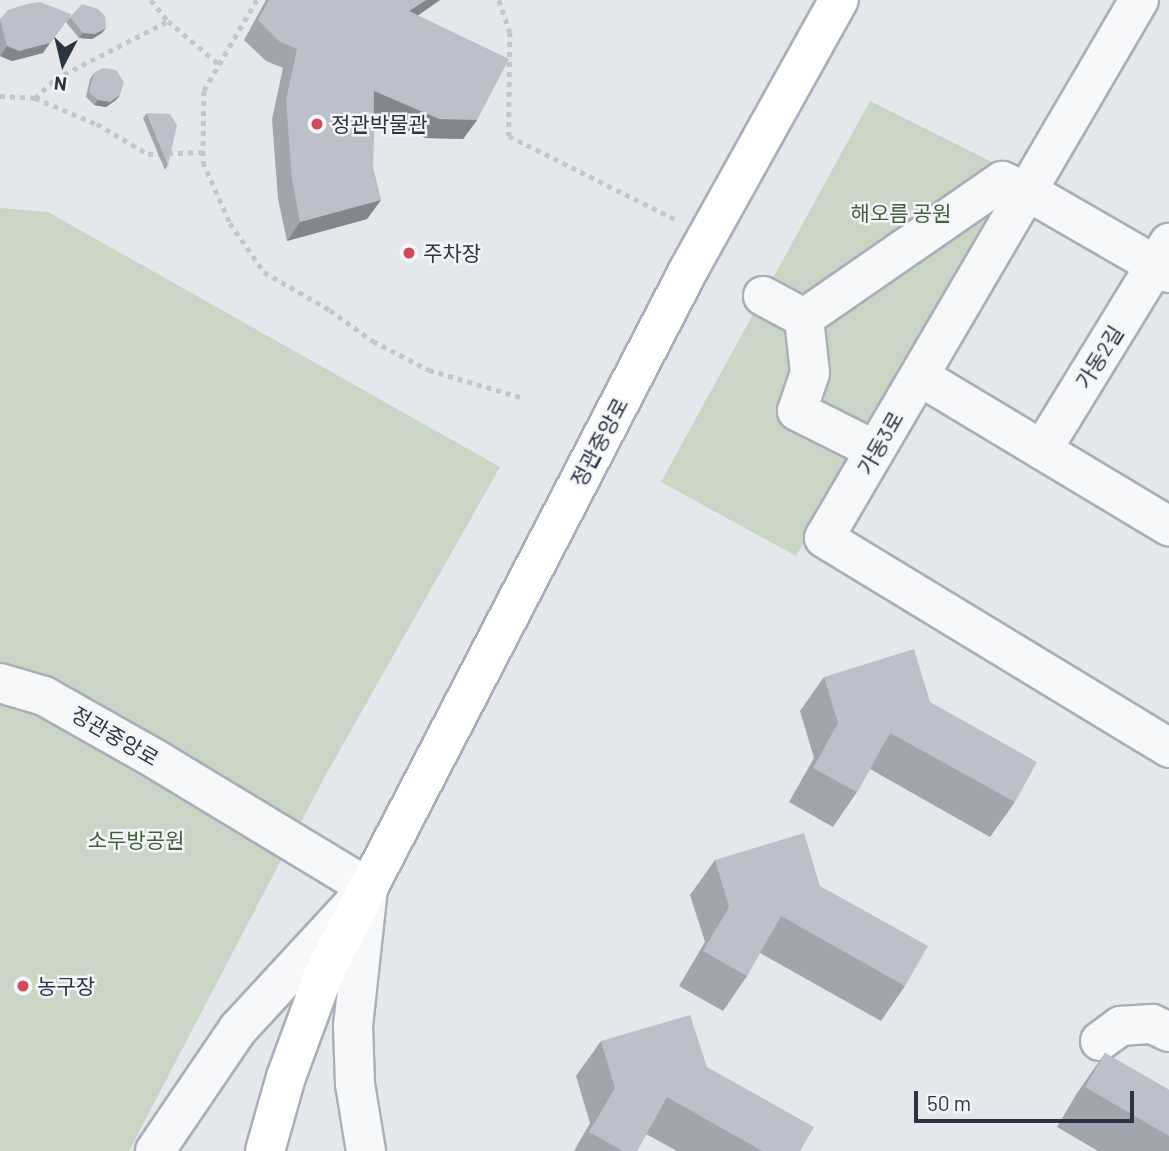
<!DOCTYPE html>
<meta charset="utf-8">
<style>
body{margin:0}
#map{position:relative;width:1169px;height:1151px;overflow:hidden;background:#e4e7ec;font-family:Barlow,"Noto Sans KR",sans-serif}
div>[style]{position:absolute}
.green>*{inset:0;background:#c9d6c5}
.path>*{height:4.5px;margin-top:-2.25px;transform-origin:0;background:repeating-linear-gradient(90deg,#c2c5cb 0 5px,transparent 0 10px)}
.roads{filter:drop-shadow(2px 0 #a9aeb7) drop-shadow(-2px 0 #a9aeb7) drop-shadow(0 2px #a9aeb7) drop-shadow(0 -2px #a9aeb7)}
.minor>*{height:38px;margin:-19px;padding:0 19px;transform-origin:19px;border-radius:19px;background:#f7f8fa}
.highway>*{height:38px;margin:-19px;padding:0 19px;transform-origin:19px;border-radius:19px;background:#fff}
.wall>*{inset:0;background:#a1a5ae}
.shaded-wall>*{inset:0;background:#83868d}
.building>*{inset:0;background:#bbc0ca}
.dots>*{width:19px;height:19px;translate:-50% -50%;box-sizing:border-box;border:4px solid #f4f6f9;border-radius:50%}
span{translate:-50% -50%;white-space:nowrap;text-align:center;line-height:1.15;-webkit-text-stroke:5px #f4f6f9;paint-order:stroke}
.poi-label{font-size:21px;color:#2b3445}
.left{translate:0 -50%;text-align:left}
.park-label{font-size:21px;color:#3f6138}
.street-label{font-size:21px;color:#2b3445}
.north{position:absolute;left:28px;top:28px;width:70px;height:70px;-webkit-text-stroke:5px #f4f6f9;paint-order:stroke;rotate:187deg;font-size:19px;font-weight:700;line-height:28px;text-align:center;color:#2b3445}
.north::after{content:'';display:block;margin:auto;width:24px;height:32px;background:#2b3445;clip-path:polygon(50% 0,100% 100%,50% 72%,0 100%)}
.scale{position:absolute;left:914px;top:1091px;width:220px;height:32px;box-sizing:border-box;border:4px solid #2b3445;border-top:0;padding-left:9px;font-size:21px;line-height:24px;white-space:nowrap;color:#2b3445;-webkit-text-stroke:5px #f4f6f9;paint-order:stroke}
</style>
<div id="map">
<div class="green">
<div style="clip-path:polygon(870px 101px,1018px 175px,796px 556px,661px 482px)"></div>
<div style="clip-path:polygon(0 208px,48px 212px,500px 467px,324px 778px,129px 1151px,0 1151px)"></div>
</div>
<div class="path">
<div style="left:151px;top:0;width:27px;rotate:51deg"></div>
<div style="left:168px;top:21px;width:68px;rotate:40.2deg"></div>
<div style="left:257px;top:0;width:105px;rotate:120.2deg"></div>
<div style="left:204px;top:91px;width:71px;rotate:90.8deg"></div>
<div style="left:203px;top:162px;width:67px;rotate:66.1deg"></div>
<div style="left:230px;top:223px;width:60px;rotate:55.2deg"></div>
<div style="left:264px;top:272px;width:76px;rotate:29.9deg"></div>
<div style="left:330px;top:310px;width:53px;rotate:35.8deg"></div>
<div style="left:373px;top:341px;width:63px;rotate:27.4deg"></div>
<div style="left:429px;top:370px;width:95px;rotate:16.5deg"></div>
<div style="left:499px;top:0;width:34px;rotate:71deg"></div>
<div style="left:510px;top:32px;width:104px;rotate:90.6deg"></div>
<div style="left:509px;top:136px;width:190px;rotate:26.6deg"></div>
<div style="left:0;top:96px;width:35px;rotate:3deg"></div>
<div style="left:35px;top:98px;width:28px;rotate:-44deg"></div>
<div style="left:55px;top:79px;width:127px;rotate:-27.2deg"></div>
<div style="left:35px;top:98px;width:67px;rotate:22.8deg"></div>
<div style="left:97px;top:124px;width:59px;rotate:30.5deg"></div>
<div style="left:148px;top:154px;width:55px;rotate:-2.1deg"></div>
</div>
<div class="roads">
<div class="minor">
<div style="left:1139px;top:0;width:623px;rotate:120.35deg"></div>
<div style="left:824px;top:538px;width:404px;rotate:31.3deg"></div>
<div style="left:763px;top:296px;width:47px;rotate:28.2deg"></div>
<div style="left:804px;top:318px;width:241px;rotate:-34.7deg"></div>
<div style="left:1002px;top:181px;width:27px;rotate:22deg"></div>
<div style="left:1027px;top:191px;width:164px;rotate:30deg"></div>
<div style="left:804px;top:318px;width:55px;rotate:83.8deg"></div>
<div style="left:810px;top:373px;width:40px;rotate:108.9deg"></div>
<div style="left:797px;top:411px;width:87px;rotate:26.6deg"></div>
<div style="left:919px;top:376px;width:292px;rotate:31deg"></div>
<div style="left:1042px;top:450px;width:243px;rotate:-58.5deg"></div>
<div style="left:0;top:683px;width:46px;rotate:16.5deg"></div>
<div style="left:44px;top:696px;width:130px;rotate:29.5deg"></div>
<div style="left:157px;top:760px;width:247px;rotate:31.2deg"></div>
<div style="left:1100px;top:1041px;width:26px;rotate:-36deg"></div>
<div style="left:1121px;top:1026px;width:31px;rotate:-4deg"></div>
<div style="left:1152px;top:1024px;width:19px;rotate:25deg"></div>
<div style="left:155px;top:1151px;width:148px;rotate:-55.8deg"></div>
<div style="left:238px;top:1029px;width:192px;rotate:-47.3deg"></div>
<div style="left:368px;top:888px;width:139px;rotate:96.2deg"></div>
<div style="left:353px;top:1026px;width:58px;rotate:88deg"></div>
<div style="left:355px;top:1084px;width:68px;rotate:80.7deg"></div>
</div>
<div class="highway">
<div style="left:265px;top:1151px;width:77px;rotate:-74.2deg"></div>
<div style="left:286px;top:1077px;width:113px;rotate:-69.8deg"></div>
<div style="left:325px;top:971px;width:791px;rotate:-62.59deg"></div>
<div style="left:689px;top:269px;width:308px;rotate:-60.9deg"></div>
</div>
</div>
<div class="wall">
<div style="clip-path:polygon(266px 0,440px 0,418px 15px,477px 120px,463px 139px,426px 138px,374px 116px,373px 168px,381px 200px,367px 219px,287px 241px,278px 199px,272px 119px,283px 68px,266px 61px,244px 40px)"></div>
<div style="clip-path:polygon(70px 17px,102px 33px,92px 39px,79px 38px,66px 22px)"></div>
<div style="clip-path:polygon(0 19px,43px 53px,12px 61px,0 56px)"></div>
<div style="clip-path:polygon(94px 73px,120px 95px,116px 100px,106px 107px,94px 105px,86px 97px,90px 79px)"></div>
<div style="clip-path:polygon(147px 113px,168px 165px,165px 170px,143px 118px)"></div>
<div style="clip-path:polygon(824px 677px,930px 702px,1015px 802px,990px 837px,870px 769px,857px 792px,833px 827px,789px 802px,814px 758px,800px 711px)"></div>
<div style="clip-path:polygon(715px 860px,820px 886px,905px 986px,881px 1021px,760px 953px,747px 976px,723px 1011px,679px 986px,705px 942px,690px 895px)"></div>
<div style="clip-path:polygon(601px 1041px,707px 1067px,800px 1151px,677px 1151px,646px 1134px,637px 1151px,574px 1151px,590px 1123px,576px 1076px)"></div>
<div style="clip-path:polygon(1105px 1053px,1169px 1090px,1169px 1151px,1098px 1151px,1057px 1127px,1077px 1093px)"></div>
</div>
<div class="shaded-wall">
<div style="clip-path:polygon(426px 0,440px 0,396px 31px,409px 11px)"></div>
<div style="clip-path:polygon(71px 14px,43px 53px,12px 61px,0 56px,7px 46px)"></div>
<div style="clip-path:polygon(106px 28px,102px 33px,92px 39px,79px 38px,83px 33px)"></div>
<div style="clip-path:polygon(374px 91px,477px 120px,463px 139px,426px 138px,360px 110px)"></div>
<div style="clip-path:polygon(120px 95px,116px 100px,106px 107px,94px 105px,98px 100px)"></div>
<div style="clip-path:polygon(381px 200px,367px 219px,287px 241px,300px 222px)"></div>
</div>
<div class="building">
<div style="clip-path:polygon(269px 0,426px 0,409px 11px,509px 59px,477px 120px,439px 119px,374px 91px,373px 168px,381px 200px,300px 222px,292px 179px,286px 100px,297px 49px,279px 41px,258px 20px)"></div>
<div style="clip-path:polygon(40px 2px,71px 14px,50px 43px,19px 51px,7px 46px,0 19px,8px 10px,27px 4px)"></div>
<div style="clip-path:polygon(82px 4px,98px 9px,105px 16px,106px 28px,95px 34px,83px 33px,70px 17px)"></div>
<div style="clip-path:polygon(103px 68px,116px 70px,124px 82px,120px 95px,110px 102px,98px 100px,89px 92px,94px 73px)"></div>
<div style="clip-path:polygon(147px 113px,170px 114px,177px 125px,168px 165px)"></div>
<div style="clip-path:polygon(914px 649px,930px 702px,1037px 762px,1015px 802px,890px 733px,857px 792px,813px 768px,838px 723px,824px 677px)"></div>
<div style="clip-path:polygon(804px 833px,820px 886px,928px 946px,905px 986px,781px 916px,747px 976px,703px 951px,729px 907px,715px 860px)"></div>
<div style="clip-path:polygon(690px 1015px,707px 1067px,814px 1127px,800px 1151px,762px 1151px,667px 1097px,637px 1151px,623px 1151px,589px 1132px,615px 1088px,601px 1041px)"></div>
<div style="clip-path:polygon(1105px 1053px,1169px 1090px,1169px 1136px,1085px 1087px)"></div>
</div>
<div class="dots">
<div style="left:317px;top:124px;background:#d1495b"></div>
<div style="left:409px;top:253px;background:#d1495b"></div>
<div style="left:23px;top:986px;background:#d1495b"></div>
</div>
<div class="poi-label">
<span class="left" style="left:331px;top:124px">정관박물관</span>
<span class="left" style="left:423px;top:253px">주차장</span>
<span class="left" style="left:37px;top:986px">농구장</span>
</div>
<div class="park-label">
<span style="left:901px;top:213px">해오름 공원</span>
<span style="left:136px;top:840px">소두방공원</span>
</div>
<div class="street-label">
<span style="left:1099px;top:357px;rotate:-58deg">가동2길</span>
<span style="left:599px;top:442px;rotate:-62deg">정관중앙로</span>
<span style="left:880px;top:443px;rotate:-60deg">가동3로</span>
<span style="left:115px;top:736px;rotate:30deg">정관중앙로</span>
</div>
<div class="north">N</div>
<div class="scale">50 m</div>
</div>
